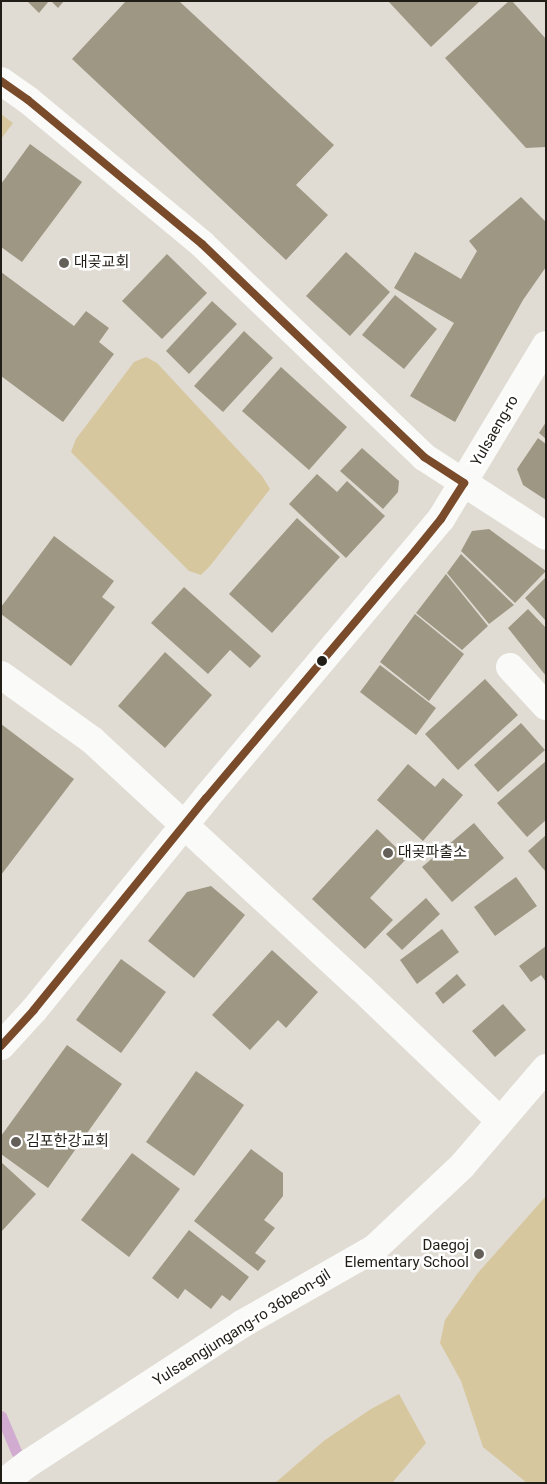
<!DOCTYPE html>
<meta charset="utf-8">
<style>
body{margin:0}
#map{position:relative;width:547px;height:1484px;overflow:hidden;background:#e0dcd3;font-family:Roboto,"Noto Sans KR",sans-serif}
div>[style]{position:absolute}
.green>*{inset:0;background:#d7c79e}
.stream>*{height:11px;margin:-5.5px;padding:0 5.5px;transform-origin:5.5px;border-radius:5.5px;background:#d1abd0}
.building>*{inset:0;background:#9e9784}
.minor>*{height:28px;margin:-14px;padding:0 14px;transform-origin:14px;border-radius:14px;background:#fafaf8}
.bus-1>*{height:8px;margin:-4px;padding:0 4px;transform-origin:4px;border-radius:4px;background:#7a4b2a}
.dots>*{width:14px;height:14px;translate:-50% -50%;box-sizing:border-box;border:2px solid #fff;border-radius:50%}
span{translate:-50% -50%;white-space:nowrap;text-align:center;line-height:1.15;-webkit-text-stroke:5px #fff;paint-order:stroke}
.poi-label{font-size:15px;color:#211e17}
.left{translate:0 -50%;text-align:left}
.right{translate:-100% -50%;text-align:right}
.street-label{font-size:15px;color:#211e17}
.frame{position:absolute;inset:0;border:2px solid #211e17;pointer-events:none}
</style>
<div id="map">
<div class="green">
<div style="clip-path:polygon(1px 114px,13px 123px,1px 139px)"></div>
<div style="clip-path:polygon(146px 357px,157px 363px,262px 476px,270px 489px,210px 566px,201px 575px,189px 571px,71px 452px,76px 439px,134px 362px)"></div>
<div style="clip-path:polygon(546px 1196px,546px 1483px,527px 1483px,483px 1447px,461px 1381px,440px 1343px,445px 1320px,477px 1274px)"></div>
<div style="clip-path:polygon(399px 1394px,426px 1443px,392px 1483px,275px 1483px,325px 1440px,371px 1409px)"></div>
</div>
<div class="stream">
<div style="left:1px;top:1416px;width:39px;rotate:67deg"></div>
</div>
<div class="building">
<div style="clip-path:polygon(27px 1px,49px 1px,39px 13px)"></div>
<div style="clip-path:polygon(51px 1px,64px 1px,58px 8px)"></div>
<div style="clip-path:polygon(126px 1px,179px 1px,334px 145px,296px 185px,328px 215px,286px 260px,72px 59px)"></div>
<div style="clip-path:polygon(388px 1px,480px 1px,431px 47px)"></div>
<div style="clip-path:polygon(509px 1px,512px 1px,546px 39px,546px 147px,526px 148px,445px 58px)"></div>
<div style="clip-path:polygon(30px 144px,82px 182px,22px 262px,1px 247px,1px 184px)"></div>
<div style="clip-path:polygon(521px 197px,546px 222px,546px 267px,523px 300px,455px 422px,410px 396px,454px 323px,394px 288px,415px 252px,461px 279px,477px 251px,469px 241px)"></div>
<div style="clip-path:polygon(346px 252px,390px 292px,350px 336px,306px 296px)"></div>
<div style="clip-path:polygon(167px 254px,207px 293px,162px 339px,122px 301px)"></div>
<div style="clip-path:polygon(1px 272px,74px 326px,86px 311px,109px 328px,99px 342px,114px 354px,63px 422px,1px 376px)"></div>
<div style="clip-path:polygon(395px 295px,437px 329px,404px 369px,362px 335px)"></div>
<div style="clip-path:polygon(212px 301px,237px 324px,189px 374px,166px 351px)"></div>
<div style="clip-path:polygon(244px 331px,273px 358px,223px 412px,194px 386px)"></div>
<div style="clip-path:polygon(281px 367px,347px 427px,309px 470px,242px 411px)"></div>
<div style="clip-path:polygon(546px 422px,546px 439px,539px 433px)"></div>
<div style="clip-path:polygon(538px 438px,546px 444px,546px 500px,523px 485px,517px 469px)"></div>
<div style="clip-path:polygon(362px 448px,399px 481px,398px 492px,383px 509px,340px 471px)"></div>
<div style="clip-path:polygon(317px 474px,337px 492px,347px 481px,385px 516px,346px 558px,289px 504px)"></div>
<div style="clip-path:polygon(297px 518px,340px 557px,272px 633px,229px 594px)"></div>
<div style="clip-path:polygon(489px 529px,546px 571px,515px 603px,461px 551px,472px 531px)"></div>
<div style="clip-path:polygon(54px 536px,114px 581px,102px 597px,115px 607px,71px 666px,1px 614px,1px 607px)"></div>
<div style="clip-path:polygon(461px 554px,514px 605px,489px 624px,447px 573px)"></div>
<div style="clip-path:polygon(446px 574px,488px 626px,462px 650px,416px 613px)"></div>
<div style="clip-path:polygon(546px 577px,546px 621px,525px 598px)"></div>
<div style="clip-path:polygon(184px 587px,261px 656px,250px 668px,230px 650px,208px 674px,151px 623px)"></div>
<div style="clip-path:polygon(528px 609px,546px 628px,546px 676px,508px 628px)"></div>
<div style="clip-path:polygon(415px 614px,464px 654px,429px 701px,380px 662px)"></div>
<div style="clip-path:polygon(165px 652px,212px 695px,165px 748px,118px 706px)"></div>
<div style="clip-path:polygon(380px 665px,436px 708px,416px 735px,360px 692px)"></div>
<div style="clip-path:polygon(485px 679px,518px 715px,458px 770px,425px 734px)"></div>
<div style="clip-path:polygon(521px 723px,545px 750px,498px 792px,474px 765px)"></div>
<div style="clip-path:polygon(1px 724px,74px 779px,1px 875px)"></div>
<div style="clip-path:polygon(546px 761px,546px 820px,527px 837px,497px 803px)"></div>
<div style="clip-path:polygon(408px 764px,435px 787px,443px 778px,463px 795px,423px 841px,377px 800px)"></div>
<div style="clip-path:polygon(474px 823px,504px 858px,452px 902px,422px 867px)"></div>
<div style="clip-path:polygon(377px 829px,407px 858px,370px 898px,393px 920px,365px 949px,312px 899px)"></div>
<div style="clip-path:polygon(546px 835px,546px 872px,528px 851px)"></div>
<div style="clip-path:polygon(516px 877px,537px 906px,495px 936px,474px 907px)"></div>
<div style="clip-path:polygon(211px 886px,245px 915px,194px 978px,148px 941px,187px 892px)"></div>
<div style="clip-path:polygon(426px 898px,440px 914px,402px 950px,386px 934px)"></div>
<div style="clip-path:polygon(442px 929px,459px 952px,417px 984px,400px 960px)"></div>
<div style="clip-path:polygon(546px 946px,546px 982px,541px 975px,531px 982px,519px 966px)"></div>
<div style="clip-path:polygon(272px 950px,318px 992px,286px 1028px,278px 1020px,250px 1050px,212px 1015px)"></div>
<div style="clip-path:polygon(121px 959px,166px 992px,121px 1053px,76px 1020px)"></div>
<div style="clip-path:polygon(457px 974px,466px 985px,443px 1004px,435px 993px)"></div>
<div style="clip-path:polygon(503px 1004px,526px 1030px,495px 1057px,472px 1031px)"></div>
<div style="clip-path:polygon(67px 1045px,122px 1084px,48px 1188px,1px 1154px,1px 1136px)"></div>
<div style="clip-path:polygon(196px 1071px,244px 1105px,194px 1176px,146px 1142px)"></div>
<div style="clip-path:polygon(251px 1149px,283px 1173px,283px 1196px,264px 1220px,275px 1228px,255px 1253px,266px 1261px,258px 1271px,194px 1221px)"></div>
<div style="clip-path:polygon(132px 1153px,180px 1189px,129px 1257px,81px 1220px)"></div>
<div style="clip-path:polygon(1px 1162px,36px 1194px,1px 1232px)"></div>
<div style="clip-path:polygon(189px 1230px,249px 1277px,230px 1301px,222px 1295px,211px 1309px,185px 1289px,178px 1299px,152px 1278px)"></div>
</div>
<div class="minor">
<div style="left:1px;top:81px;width:33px;rotate:35deg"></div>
<div style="left:28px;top:100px;width:226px;rotate:39.6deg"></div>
<div style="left:202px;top:244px;width:308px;rotate:43.8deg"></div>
<div style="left:424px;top:457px;width:145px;rotate:32.9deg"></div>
<div style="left:510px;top:667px;width:53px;rotate:47.3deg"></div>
<div style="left:1px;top:675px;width:112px;rotate:35.5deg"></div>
<div style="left:92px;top:740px;width:367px;rotate:42.7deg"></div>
<div style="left:362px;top:989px;width:191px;rotate:43.7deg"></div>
<div style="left:1px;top:1046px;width:49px;rotate:-47.5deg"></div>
<div style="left:34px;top:1010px;width:273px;rotate:-50.9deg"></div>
<div style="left:206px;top:798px;width:365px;rotate:-49.9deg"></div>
<div style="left:441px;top:519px;width:203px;rotate:-58.9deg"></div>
<div style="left:3px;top:1483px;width:33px;rotate:-38deg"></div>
<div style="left:29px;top:1463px;width:254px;rotate:-33.1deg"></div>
<div style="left:242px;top:1324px;width:153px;rotate:-29.7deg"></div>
<div style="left:375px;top:1248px;width:120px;rotate:-43.3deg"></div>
<div style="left:462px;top:1166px;width:129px;rotate:-49.4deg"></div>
</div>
<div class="bus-1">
<div style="left:1px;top:81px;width:33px;rotate:35deg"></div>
<div style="left:28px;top:100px;width:226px;rotate:39.6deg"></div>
<div style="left:202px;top:244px;width:308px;rotate:43.8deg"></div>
<div style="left:424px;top:457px;width:48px;rotate:33deg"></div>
<div style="left:464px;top:483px;width:43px;rotate:122.6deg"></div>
<div style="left:441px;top:519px;width:41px;rotate:129.1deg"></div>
<div style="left:415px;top:551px;width:324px;rotate:130.2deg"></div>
<div style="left:206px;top:798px;width:273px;rotate:129.1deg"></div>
<div style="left:34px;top:1010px;width:49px;rotate:132.5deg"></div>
</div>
<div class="dots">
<div style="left:64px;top:263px;background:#646059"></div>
<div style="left:322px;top:661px;background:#211e17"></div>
<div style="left:388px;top:853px;background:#646059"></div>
<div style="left:16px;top:1142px;background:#646059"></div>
<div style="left:479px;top:1254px;background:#646059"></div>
</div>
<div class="poi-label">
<span class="left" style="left:74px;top:263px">대곶교회</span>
<span class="left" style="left:398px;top:853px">대곶파출소</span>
<span class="left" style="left:26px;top:1142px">김포한강교회</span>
<span class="right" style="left:469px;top:1254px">Daegoj<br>Elementary School</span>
</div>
<div class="street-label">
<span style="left:495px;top:431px;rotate:-60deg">Yulsaeng-ro</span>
<span style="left:242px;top:1328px;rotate:-32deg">Yulsaengjungang-ro 36beon-gil</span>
</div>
<div class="frame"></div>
</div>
